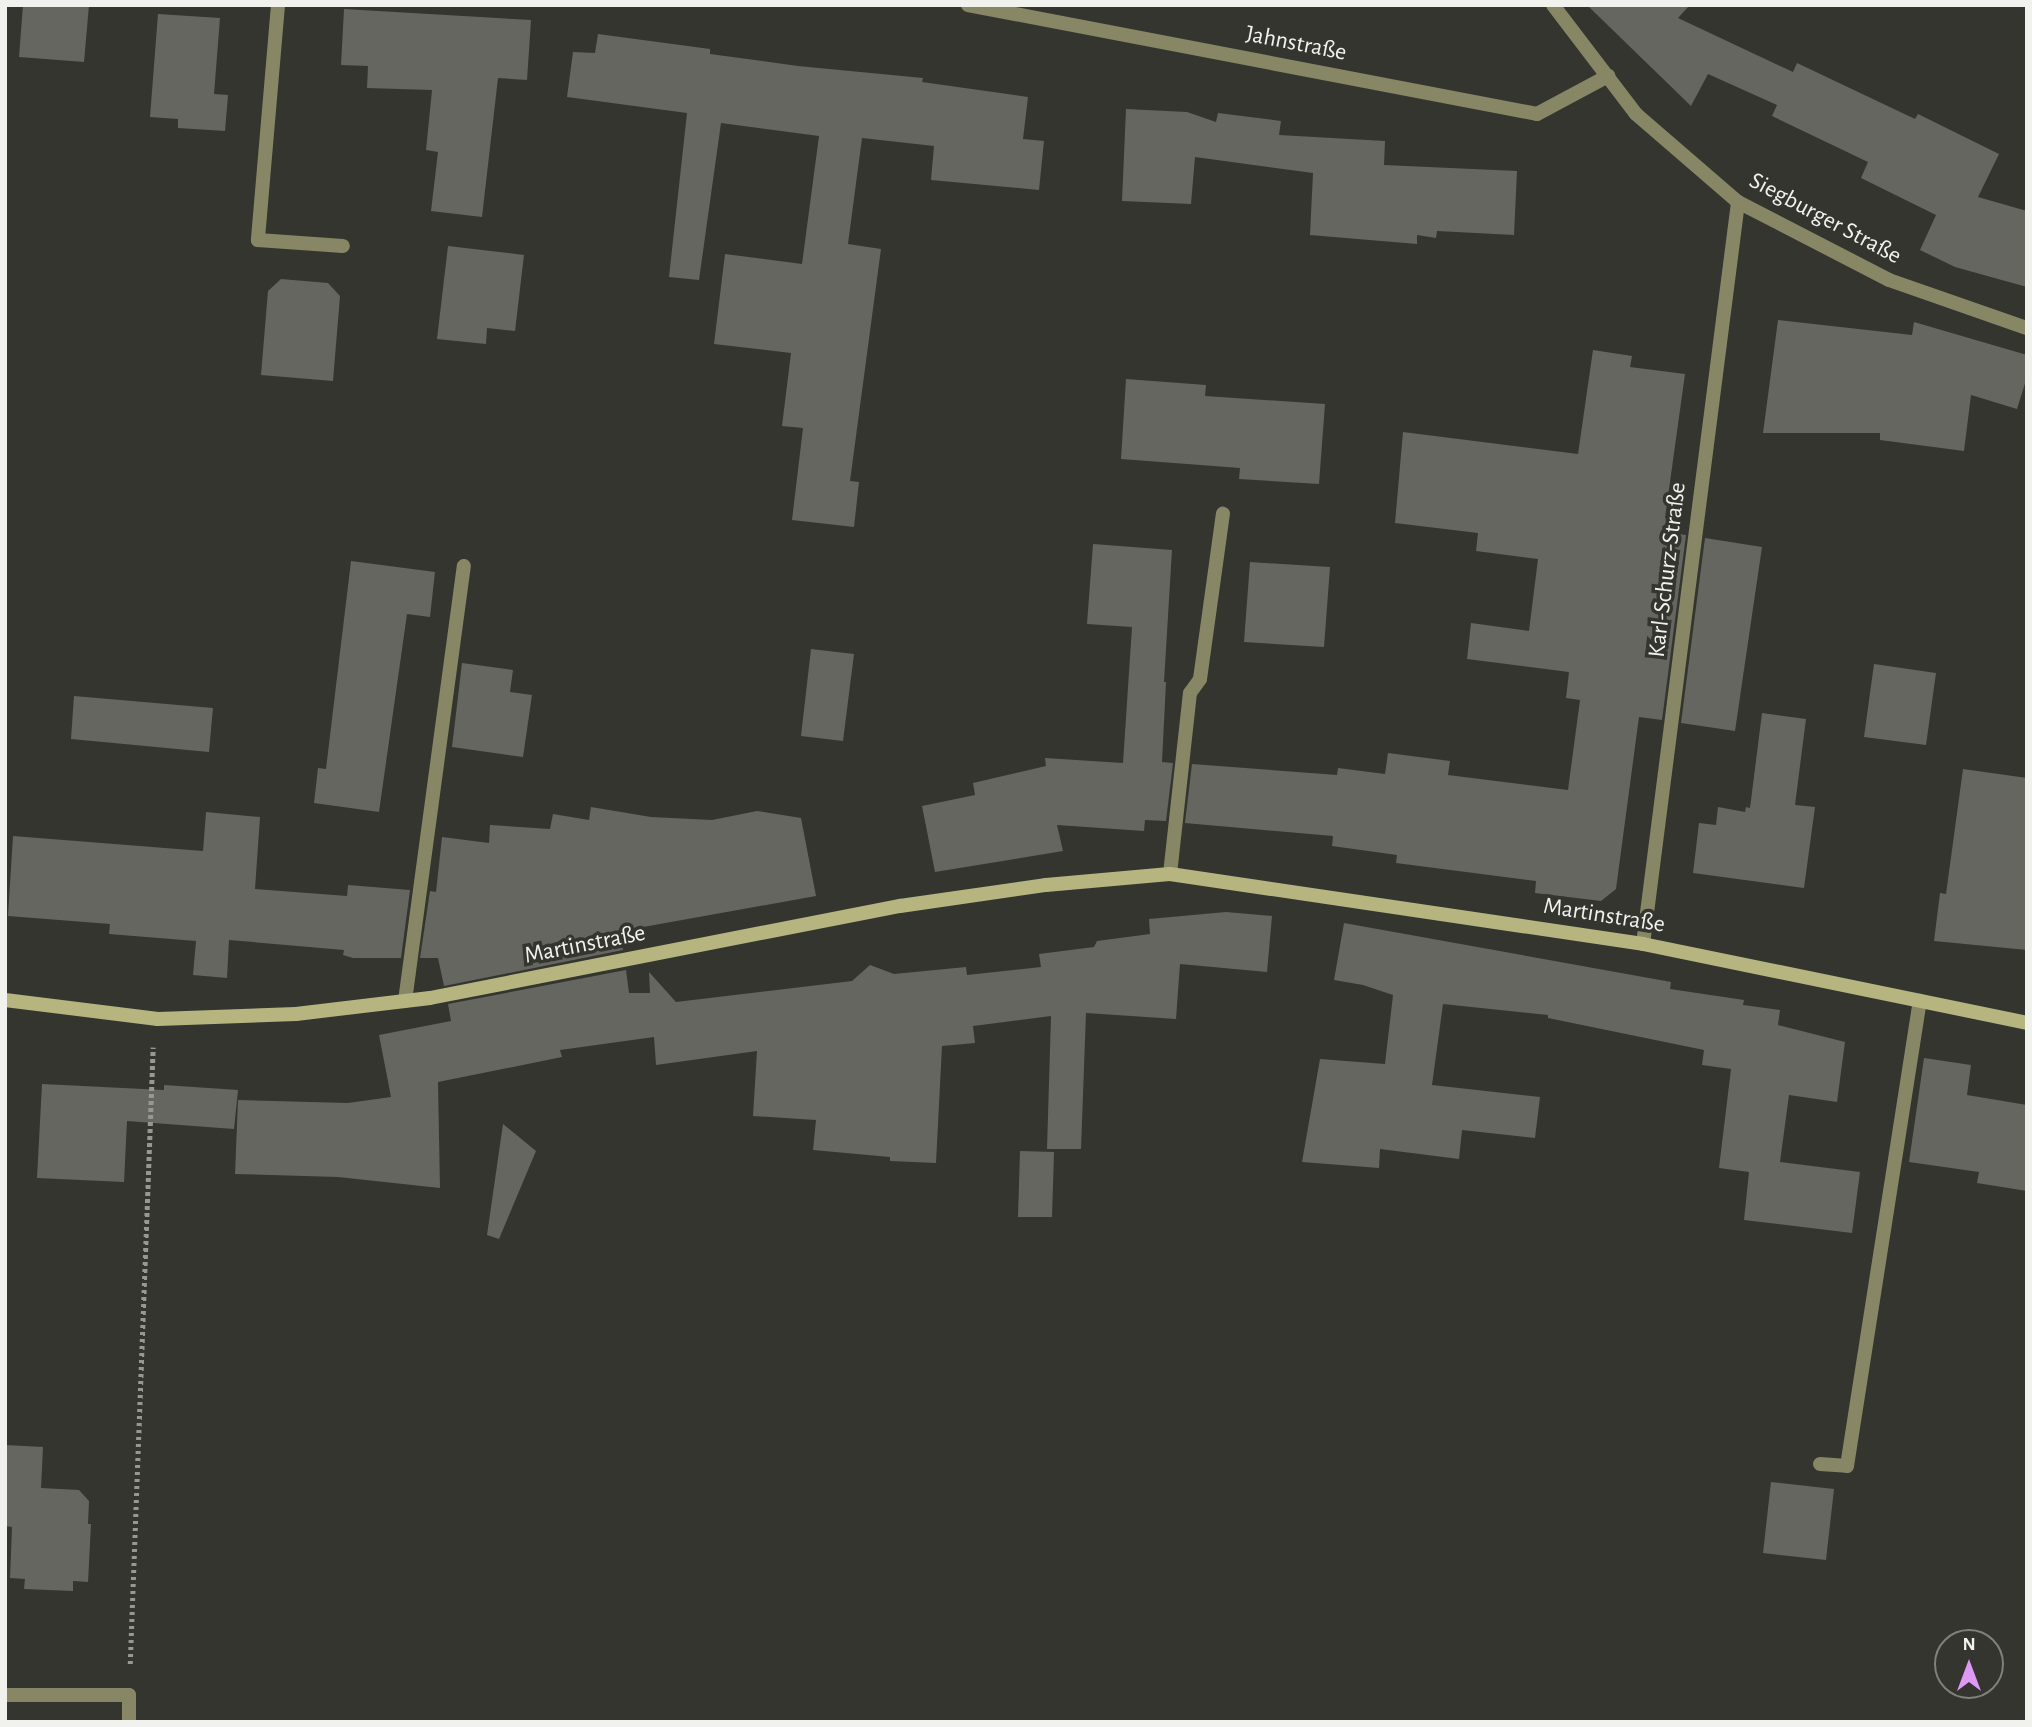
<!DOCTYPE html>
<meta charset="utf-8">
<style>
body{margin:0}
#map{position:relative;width:2032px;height:1727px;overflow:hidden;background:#353530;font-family:"Alegreya Sans",sans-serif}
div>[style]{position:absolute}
.building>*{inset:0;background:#666660}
.path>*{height:4.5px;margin-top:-2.25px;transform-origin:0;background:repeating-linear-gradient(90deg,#979793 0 3.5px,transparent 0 7px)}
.lane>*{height:14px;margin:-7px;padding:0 7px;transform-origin:7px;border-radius:7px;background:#878766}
.street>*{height:14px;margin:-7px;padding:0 7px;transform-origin:7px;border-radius:7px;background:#878766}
.secondary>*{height:14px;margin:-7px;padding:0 7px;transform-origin:7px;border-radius:7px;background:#b6b580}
span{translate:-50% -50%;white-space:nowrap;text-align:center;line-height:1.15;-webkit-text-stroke:7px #353530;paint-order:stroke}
.street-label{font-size:24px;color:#f1f1ee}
.frame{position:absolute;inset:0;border:7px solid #f1f1ee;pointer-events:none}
.north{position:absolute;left:1934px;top:1629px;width:70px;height:70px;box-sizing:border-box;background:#353530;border:2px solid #80807c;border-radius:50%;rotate:0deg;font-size:19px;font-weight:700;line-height:28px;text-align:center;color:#f1f1ee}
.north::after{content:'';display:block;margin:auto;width:24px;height:32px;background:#dd99f4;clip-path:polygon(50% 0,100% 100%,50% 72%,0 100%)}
</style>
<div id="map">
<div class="building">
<div style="clip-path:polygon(23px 5px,89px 5px,84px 62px,19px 57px)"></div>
<div style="clip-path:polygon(1587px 5px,1690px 5px,1678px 18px,1793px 72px,1797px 63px,1915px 119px,1918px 114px,1999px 154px,1978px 197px,2027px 211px,2027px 287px,1955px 267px,1920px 250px,1936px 215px,1861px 178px,1868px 162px,1772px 116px,1777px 105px,1708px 74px,1691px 106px)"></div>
<div style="clip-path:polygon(344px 9px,531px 20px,527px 80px,498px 78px,482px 217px,431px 211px,438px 152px,426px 150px,432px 90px,367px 88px,368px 66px,341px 65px)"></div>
<div style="clip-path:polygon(158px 14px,220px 18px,214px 94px,228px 95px,225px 131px,178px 128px,178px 119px,150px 117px)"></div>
<div style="clip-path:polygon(598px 34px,710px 49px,710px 54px,798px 66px,923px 78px,922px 82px,1028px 97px,1023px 139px,1044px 141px,1039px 190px,931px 180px,934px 146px,862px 138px,848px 244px,881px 249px,850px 481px,859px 482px,854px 527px,792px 520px,803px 428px,782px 426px,791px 353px,714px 344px,725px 254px,802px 264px,819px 136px,721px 123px,699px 280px,669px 277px,687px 113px,567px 97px,573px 52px,595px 53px)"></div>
<div style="clip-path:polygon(1126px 109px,1187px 112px,1216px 122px,1218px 113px,1281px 121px,1279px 135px,1385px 141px,1384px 165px,1517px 171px,1514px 235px,1437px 231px,1436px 238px,1417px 235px,1417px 244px,1310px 235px,1313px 173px,1195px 157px,1191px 204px,1122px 201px)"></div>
<div style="clip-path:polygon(448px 246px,524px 255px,515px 331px,487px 328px,486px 344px,437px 339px)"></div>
<div style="clip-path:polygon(281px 279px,328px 283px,340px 296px,333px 381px,261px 375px,268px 291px)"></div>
<div style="clip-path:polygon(1778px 320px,1912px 335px,1914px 322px,2027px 355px,2027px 377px,2017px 409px,1971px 395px,1964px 451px,1880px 440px,1880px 433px,1763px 433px)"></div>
<div style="clip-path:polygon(1593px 350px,1632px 356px,1630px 367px,1685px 374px,1665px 518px,1673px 519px,1672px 533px,1686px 535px,1662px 720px,1639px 717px,1616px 889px,1601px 901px,1535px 893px,1536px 881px,1396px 863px,1397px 855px,1332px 846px,1333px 836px,1185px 823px,1192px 764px,1337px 775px,1338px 768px,1385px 774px,1388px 753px,1450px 761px,1448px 775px,1568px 790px,1580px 700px,1566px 698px,1569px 672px,1467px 659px,1471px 623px,1529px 631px,1538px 559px,1476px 551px,1478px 533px,1395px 523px,1403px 432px,1578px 454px)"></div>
<div style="clip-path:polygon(1126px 379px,1206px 385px,1205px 396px,1325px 404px,1319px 484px,1239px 479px,1240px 468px,1121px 459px)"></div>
<div style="clip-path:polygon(1705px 538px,1762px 547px,1735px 731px,1681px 723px)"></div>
<div style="clip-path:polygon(1093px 544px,1172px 550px,1164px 682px,1166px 682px,1162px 762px,1173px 763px,1166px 821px,1145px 820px,1144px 831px,1057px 825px,1063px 851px,935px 872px,922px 806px,975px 795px,973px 783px,1046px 766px,1045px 758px,1123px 763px,1132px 627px,1087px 624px)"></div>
<div style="clip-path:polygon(351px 561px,435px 572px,430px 617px,407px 614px,379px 812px,314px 803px,318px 768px,326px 769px)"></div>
<div style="clip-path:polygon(1250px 562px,1330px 567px,1324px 647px,1244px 642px)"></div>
<div style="clip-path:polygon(811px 649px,854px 654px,843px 741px,801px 736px)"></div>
<div style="clip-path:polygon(462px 663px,513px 670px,510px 692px,532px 695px,523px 757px,452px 747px)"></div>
<div style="clip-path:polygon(1874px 664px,1936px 673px,1926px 745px,1864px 737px)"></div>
<div style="clip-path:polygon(74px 696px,213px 708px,209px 752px,71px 739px)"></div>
<div style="clip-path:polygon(1762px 713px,1806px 719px,1795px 805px,1815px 807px,1804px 888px,1693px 873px,1699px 823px,1716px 825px,1718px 807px,1745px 812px,1746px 807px,1750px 808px)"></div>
<div style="clip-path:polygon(1963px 769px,2027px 778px,2027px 950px,1934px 941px,1940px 893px,1946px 894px)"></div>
<div style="clip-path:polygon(591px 807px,651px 817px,712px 820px,757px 811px,801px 818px,816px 896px,621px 931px,623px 950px,444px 986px,438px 958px,420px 958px,430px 891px,436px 892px,442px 837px,489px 843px,490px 825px,550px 829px,553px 814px,589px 820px)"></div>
<div style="clip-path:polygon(206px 812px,260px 817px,255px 889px,347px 896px,348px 885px,410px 890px,401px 958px,353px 958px,343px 955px,344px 950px,229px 940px,227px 978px,193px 975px,196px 941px,109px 934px,110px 924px,8px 916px,13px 836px,203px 851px)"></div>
<div style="clip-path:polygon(1226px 912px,1272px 916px,1267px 972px,1180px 964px,1176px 1019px,1086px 1013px,1081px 1149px,1047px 1149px,1051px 1016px,973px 1026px,975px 1043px,942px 1046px,936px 1163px,890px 1161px,890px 1157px,813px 1150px,816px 1120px,753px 1116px,757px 1051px,656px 1065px,654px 1037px,560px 1050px,562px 1057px,438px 1082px,440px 1188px,338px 1177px,235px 1174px,238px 1100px,348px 1103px,391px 1097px,379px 1035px,451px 1021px,448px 1004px,626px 970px,629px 993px,650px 993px,649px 972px,676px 1002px,852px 981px,870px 965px,894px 974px,966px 967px,967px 975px,1041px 967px,1039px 954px,1094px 947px,1097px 941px,1150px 934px,1149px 919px)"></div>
<div style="clip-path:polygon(1344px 923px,1671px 982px,1670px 989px,1744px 1000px,1743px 1005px,1780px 1010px,1778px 1025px,1845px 1042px,1837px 1102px,1789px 1095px,1780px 1162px,1860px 1172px,1852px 1233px,1744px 1220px,1749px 1172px,1719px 1168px,1731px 1069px,1702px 1065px,1704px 1050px,1548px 1018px,1548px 1015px,1443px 1004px,1432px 1085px,1540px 1097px,1535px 1138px,1462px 1130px,1459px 1159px,1380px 1149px,1379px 1168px,1302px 1162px,1320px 1059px,1385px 1064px,1393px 995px,1363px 985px,1334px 980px)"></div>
<div style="clip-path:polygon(1924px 1058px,1971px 1065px,1967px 1095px,2027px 1105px,2027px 1191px,1977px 1183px,1979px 1172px,1909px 1162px)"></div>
<div style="clip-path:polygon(42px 1084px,164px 1090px,164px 1085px,238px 1090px,234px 1129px,127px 1121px,124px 1182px,37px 1178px)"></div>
<div style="clip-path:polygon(503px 1124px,536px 1151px,499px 1239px,487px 1235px)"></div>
<div style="clip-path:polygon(1020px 1151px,1054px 1152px,1052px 1217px,1018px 1217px)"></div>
<div style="clip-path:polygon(5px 1445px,43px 1447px,41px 1488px,79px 1490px,89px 1501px,88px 1524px,91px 1524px,88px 1582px,73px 1581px,73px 1591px,24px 1589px,25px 1579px,10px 1578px,12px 1527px,5px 1526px)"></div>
<div style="clip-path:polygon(1771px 1482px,1834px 1489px,1826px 1560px,1763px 1553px)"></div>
</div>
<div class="path">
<div style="left:130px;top:1664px;width:617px;rotate:-87.87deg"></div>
</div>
<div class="lane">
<div style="left:278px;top:5px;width:236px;rotate:94.9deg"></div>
<div style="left:258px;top:240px;width:85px;rotate:4deg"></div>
<div style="left:405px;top:1001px;width:439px;rotate:-82.3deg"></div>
<div style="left:1820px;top:1464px;width:27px;rotate:4deg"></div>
<div style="left:1847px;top:1466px;width:471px;rotate:-81.1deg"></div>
<div style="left:5px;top:1695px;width:124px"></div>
</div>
<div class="street">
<div style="left:968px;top:5px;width:579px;rotate:10.84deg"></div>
<div style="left:1537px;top:114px;width:81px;rotate:-28.2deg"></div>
<div style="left:1553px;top:5px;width:137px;rotate:52.7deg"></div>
<div style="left:1636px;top:114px;width:135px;rotate:40.8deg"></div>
<div style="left:1738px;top:202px;width:170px;rotate:27.3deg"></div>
<div style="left:1889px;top:280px;width:146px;rotate:19.2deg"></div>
<div style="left:1170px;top:874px;width:182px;rotate:-83.7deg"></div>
<div style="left:1190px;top:693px;width:17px;rotate:-54deg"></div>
<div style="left:1200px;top:679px;width:167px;rotate:-82.1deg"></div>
<div style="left:1643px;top:944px;width:748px;rotate:-82.7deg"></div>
<div style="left:129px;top:1695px;width:27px;rotate:90deg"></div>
</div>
<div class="secondary">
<div style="left:5px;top:1000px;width:154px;rotate:7.1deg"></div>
<div style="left:158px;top:1019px;width:138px;rotate:-2.1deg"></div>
<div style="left:296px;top:1014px;width:135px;rotate:-6.8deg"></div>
<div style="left:430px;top:998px;width:479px;rotate:-11.1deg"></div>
<div style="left:900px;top:906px;width:148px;rotate:-8.2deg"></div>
<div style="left:1046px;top:885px;width:124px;rotate:-5.1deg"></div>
<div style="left:1170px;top:874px;width:478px;rotate:8.4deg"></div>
<div style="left:1643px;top:944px;width:392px;rotate:11.6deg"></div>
</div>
<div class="street-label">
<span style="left:1296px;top:44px;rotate:11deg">Jahnstraße</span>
<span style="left:1825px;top:219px;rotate:28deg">Siegburger Straße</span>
<span style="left:1668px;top:570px;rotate:-83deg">Karl-Schurz-Straße</span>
<span style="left:1604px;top:916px;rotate:9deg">Martinstraße</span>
<span style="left:585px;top:945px;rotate:-11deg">Martinstraße</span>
</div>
<div class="frame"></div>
<div class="north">N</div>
</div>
